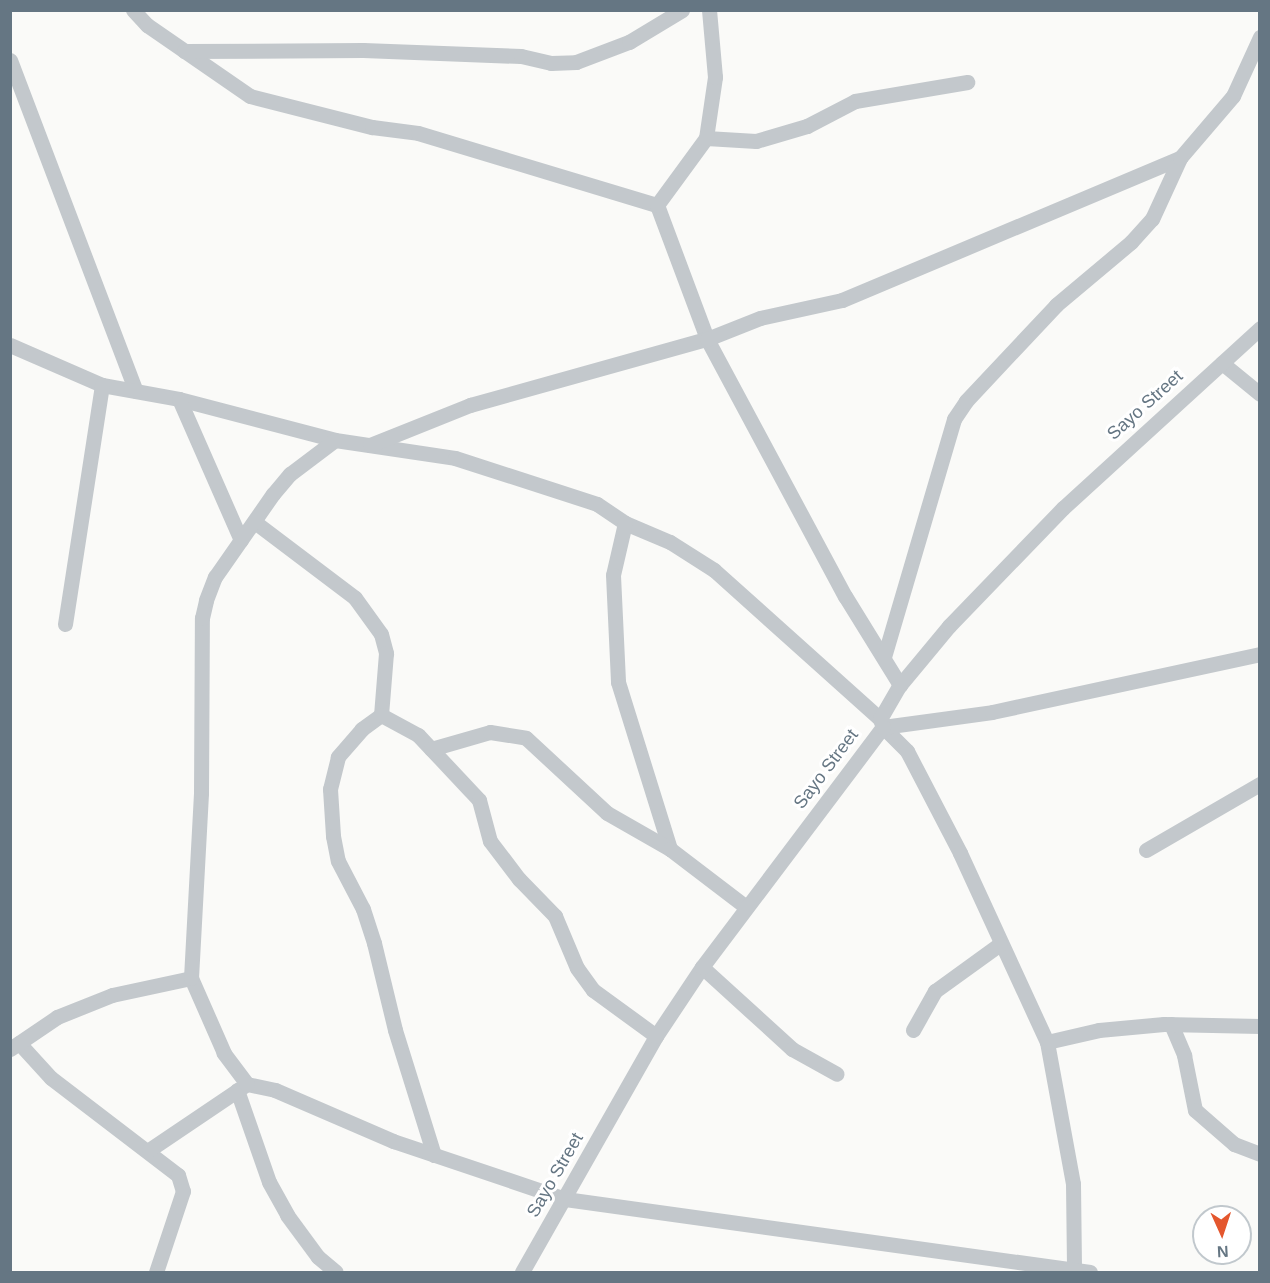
<!DOCTYPE html>
<style>
body{margin:0}
#map{position:relative;width:1270px;height:1283px;overflow:hidden;background:#fafaf8;font-family:Arial,sans-serif}
div>[style]{position:absolute}
.minor>*{height:15px;margin:-7.5px;padding:0 7.5px;transform-origin:7.5px;border-radius:7.5px;background:#c3c8cc}
span{translate:-50% -50%;white-space:nowrap;text-align:center;line-height:1.15;-webkit-text-stroke:6px #fff;paint-order:stroke}
.street-label{font-size:18px;color:#657683}
.frame{position:absolute;inset:0;border:12px solid #657683;pointer-events:none}
.north{position:absolute;left:1192px;top:1205px;width:60px;height:60px;box-sizing:border-box;background:#fff;border:2px solid #c1c8cd;border-radius:50%;rotate:177deg;font-size:16px;font-weight:700;line-height:24px;text-align:center;color:#657683}
.north::after{content:'';display:block;margin:auto;width:21px;height:27px;background:#e4572e;clip-path:polygon(50% 0,100% 100%,50% 72%,0 100%)}
</style>
<div id="map">
<div class="minor">
<div style="left:133px;top:10px;width:21px;rotate:47deg"></div>
<div style="left:147px;top:25px;width:125px;rotate:34.6deg"></div>
<div style="left:250px;top:96px;width:126px;rotate:14.3deg"></div>
<div style="left:372px;top:127px;width:46px;rotate:7.4deg"></div>
<div style="left:418px;top:133px;width:250px;rotate:16.8deg"></div>
<div style="left:184px;top:51px;width:179px;rotate:-0.3deg"></div>
<div style="left:363px;top:50px;width:158px;rotate:2.2deg"></div>
<div style="left:521px;top:56px;width:31px;rotate:13deg"></div>
<div style="left:551px;top:63px;width:25px;rotate:-2deg"></div>
<div style="left:576px;top:62px;width:57px;rotate:-20.7deg"></div>
<div style="left:629px;top:42px;width:62px;rotate:-31.1deg"></div>
<div style="left:10px;top:60px;width:354px;rotate:69.2deg"></div>
<div style="left:706px;top:138px;width:50px;rotate:3.4deg"></div>
<div style="left:756px;top:141px;width:53px;rotate:-16.4deg"></div>
<div style="left:807px;top:126px;width:54px;rotate:-27.5deg"></div>
<div style="left:855px;top:101px;width:114px;rotate:-9.6deg"></div>
<div style="left:657px;top:205px;width:143px;rotate:69.5deg"></div>
<div style="left:707px;top:339px;width:292px;rotate:61.8deg"></div>
<div style="left:845px;top:596px;width:105px;rotate:58.3deg"></div>
<div style="left:657px;top:205px;width:83px;rotate:-53.8deg"></div>
<div style="left:706px;top:138px;width:62px;rotate:-81.6deg"></div>
<div style="left:715px;top:77px;width:67px;rotate:-95.1deg"></div>
<div style="left:10px;top:345px;width:100px;rotate:23.5deg"></div>
<div style="left:102px;top:385px;width:78px;rotate:10.3deg"></div>
<div style="left:179px;top:399px;width:161px;rotate:14.7deg"></div>
<div style="left:335px;top:440px;width:121px;rotate:8.5deg"></div>
<div style="left:455px;top:458px;width:149px;rotate:17.9deg"></div>
<div style="left:597px;top:504px;width:34px;rotate:34deg"></div>
<div style="left:625px;top:523px;width:49px;rotate:22.9deg"></div>
<div style="left:670px;top:542px;width:52px;rotate:32.5deg"></div>
<div style="left:714px;top:570px;width:223px;rotate:41.9deg"></div>
<div style="left:1222px;top:363px;width:49px;rotate:39.2deg"></div>
<div style="left:179px;top:399px;width:154px;rotate:66.3deg"></div>
<div style="left:370px;top:445px;width:108px;rotate:-21.8deg"></div>
<div style="left:470px;top:405px;width:246px;rotate:-15.6deg"></div>
<div style="left:707px;top:339px;width:57px;rotate:-21.6deg"></div>
<div style="left:760px;top:318px;width:84px;rotate:-12.4deg"></div>
<div style="left:842px;top:300px;width:367px;rotate:-22.8deg"></div>
<div style="left:256px;top:523px;width:124px;rotate:37.1deg"></div>
<div style="left:355px;top:598px;width:44px;rotate:54.2deg"></div>
<div style="left:381px;top:634px;width:20px;rotate:75deg"></div>
<div style="left:386px;top:653px;width:62px;rotate:94.6deg"></div>
<div style="left:381px;top:715px;width:24px;rotate:144deg"></div>
<div style="left:362px;top:729px;width:37px;rotate:131deg"></div>
<div style="left:338px;top:757px;width:33px;rotate:104deg"></div>
<div style="left:330px;top:789px;width:47px;rotate:86.3deg"></div>
<div style="left:333px;top:836px;width:25px;rotate:79deg"></div>
<div style="left:338px;top:861px;width:54px;rotate:62.5deg"></div>
<div style="left:363px;top:909px;width:36px;rotate:72deg"></div>
<div style="left:374px;top:943px;width:89px;rotate:76.4deg"></div>
<div style="left:395px;top:1030px;width:131px;rotate:72.7deg"></div>
<div style="left:625px;top:523px;width:53px;rotate:103deg"></div>
<div style="left:613px;top:575px;width:107px;rotate:87.3deg"></div>
<div style="left:618px;top:682px;width:175px;rotate:72.7deg"></div>
<div style="left:65px;top:624px;width:242px;rotate:-81.2deg"></div>
<div style="left:884px;top:657px;width:248px;rotate:-73.6deg"></div>
<div style="left:954px;top:419px;width:22px;rotate:-56deg"></div>
<div style="left:966px;top:401px;width:132px;rotate:-46.8deg"></div>
<div style="left:1056px;top:305px;width:98px;rotate:-40deg"></div>
<div style="left:1131px;top:242px;width:31px;rotate:-48deg"></div>
<div style="left:1152px;top:219px;width:67px;rotate:-65.3deg"></div>
<div style="left:1180px;top:158px;width:82px;rotate:-49.5deg"></div>
<div style="left:1233px;top:96px;width:65px;rotate:-65.4deg"></div>
<div style="left:381px;top:715px;width:42px;rotate:28.4deg"></div>
<div style="left:418px;top:735px;width:89px;rotate:46.8deg"></div>
<div style="left:479px;top:800px;width:42px;rotate:75deg"></div>
<div style="left:490px;top:841px;width:48px;rotate:52.7deg"></div>
<div style="left:519px;top:879px;width:52px;rotate:45.8deg"></div>
<div style="left:555px;top:916px;width:56px;rotate:67.1deg"></div>
<div style="left:577px;top:968px;width:27px;rotate:54deg"></div>
<div style="left:593px;top:990px;width:78px;rotate:36.1deg"></div>
<div style="left:883px;top:727px;width:34px;rotate:45deg"></div>
<div style="left:907px;top:751px;width:115px;rotate:62.5deg"></div>
<div style="left:960px;top:853px;width:208px;rotate:65.3deg"></div>
<div style="left:1047px;top:1042px;width:144px;rotate:79.6deg"></div>
<div style="left:1073px;top:1184px;width:88px;rotate:89.3deg"></div>
<div style="left:883px;top:727px;width:110px;rotate:-7.8deg"></div>
<div style="left:992px;top:712px;width:274px;rotate:-12.2deg"></div>
<div style="left:431px;top:749px;width:61px;rotate:-16.1deg"></div>
<div style="left:490px;top:732px;width:36px;rotate:9deg"></div>
<div style="left:526px;top:738px;width:110px;rotate:42.8deg"></div>
<div style="left:607px;top:813px;width:73px;rotate:29.7deg"></div>
<div style="left:670px;top:849px;width:96px;rotate:37.3deg"></div>
<div style="left:1146px;top:850px;width:132px;rotate:-30.1deg"></div>
<div style="left:702px;top:967px;width:122px;rotate:42.3deg"></div>
<div style="left:792px;top:1049px;width:51px;rotate:29.1deg"></div>
<div style="left:1171px;top:1024px;width:34px;rotate:67deg"></div>
<div style="left:1184px;top:1055px;width:56px;rotate:78.7deg"></div>
<div style="left:1195px;top:1110px;width:52px;rotate:41.1deg"></div>
<div style="left:1234px;top:1144px;width:28px;rotate:21deg"></div>
<div style="left:913px;top:1030px;width:45px;rotate:-60.6deg"></div>
<div style="left:935px;top:991px;width:80px;rotate:-35.9deg"></div>
<div style="left:1047px;top:1042px;width:53px;rotate:-13deg"></div>
<div style="left:1099px;top:1030px;width:65px;rotate:-5.3deg"></div>
<div style="left:1164px;top:1024px;width:96px;rotate:1.2deg"></div>
<div style="left:19px;top:1043px;width:47px;rotate:47.6deg"></div>
<div style="left:51px;top:1078px;width:160px;rotate:37.4deg"></div>
<div style="left:178px;top:1175px;width:17px;rotate:73deg"></div>
<div style="left:183px;top:1191px;width:85px;rotate:108.4deg"></div>
<div style="left:10px;top:1049px;width:57px;rotate:-34.2deg"></div>
<div style="left:57px;top:1017px;width:59px;rotate:-21.8deg"></div>
<div style="left:112px;top:995px;width:81px;rotate:-12.1deg"></div>
<div style="left:247px;top:1084px;width:29px;rotate:12deg"></div>
<div style="left:275px;top:1090px;width:129px;rotate:23.4deg"></div>
<div style="left:393px;top:1141px;width:182px;rotate:18.6deg"></div>
<div style="left:565px;top:1199px;width:530px;rotate:7.92deg"></div>
<div style="left:237px;top:1090px;width:97px;rotate:70.8deg"></div>
<div style="left:269px;top:1182px;width:38px;rotate:61deg"></div>
<div style="left:287px;top:1215px;width:52px;rotate:53.6deg"></div>
<div style="left:318px;top:1257px;width:23px;rotate:40deg"></div>
<div style="left:149px;top:1150px;width:118px;rotate:-34deg"></div>
<div style="left:247px;top:1084px;width:39px;rotate:-127deg"></div>
<div style="left:224px;top:1053px;width:82px;rotate:-113.7deg"></div>
<div style="left:191px;top:978px;width:185px;rotate:-86.9deg"></div>
<div style="left:201px;top:793px;width:175px;rotate:-89.7deg"></div>
<div style="left:202px;top:618px;width:18px;rotate:-77deg"></div>
<div style="left:206px;top:600px;width:25px;rotate:-69deg"></div>
<div style="left:215px;top:577px;width:101px;rotate:-55.1deg"></div>
<div style="left:273px;top:494px;width:26px;rotate:-50deg"></div>
<div style="left:290px;top:474px;width:56px;rotate:-37.1deg"></div>
<div style="left:522px;top:1272px;width:271px;rotate:-60.4deg"></div>
<div style="left:656px;top:1036px;width:83px;rotate:-56.3deg"></div>
<div style="left:702px;top:967px;width:301px;rotate:-53deg"></div>
<div style="left:883px;top:727px;width:9px;rotate:-111deg"></div>
<div style="left:880px;top:719px;width:39px;rotate:-60deg"></div>
<div style="left:900px;top:685px;width:77px;rotate:-50.3deg"></div>
<div style="left:949px;top:626px;width:164px;rotate:-46deg"></div>
<div style="left:1063px;top:508px;width:267px;rotate:-42.4deg"></div>
</div>
<div class="street-label">
<span style="left:1145px;top:405px;rotate:-42deg">Sayo Street</span>
<span style="left:826px;top:769px;rotate:-53deg">Sayo Street</span>
<span style="left:555px;top:1175px;rotate:-60deg">Sayo Street</span>
</div>
<div class="frame"></div>
<div class="north">N</div>
</div>
